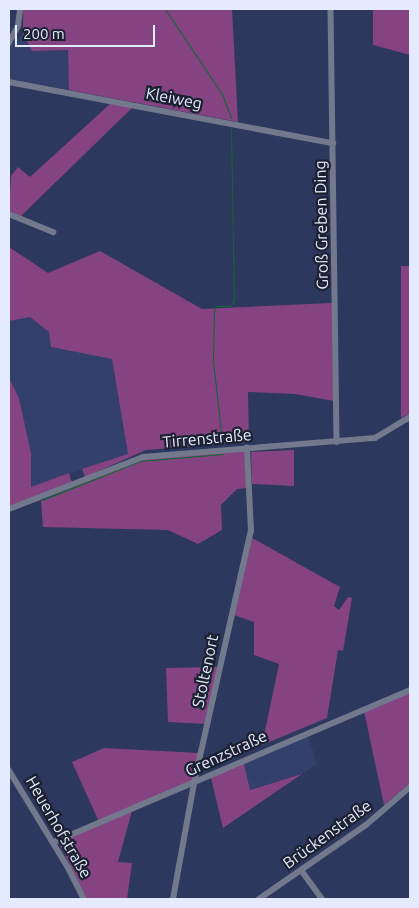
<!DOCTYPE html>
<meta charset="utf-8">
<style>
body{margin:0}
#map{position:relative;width:419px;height:908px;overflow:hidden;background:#2c385d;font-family:Ubuntu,sans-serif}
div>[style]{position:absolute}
.built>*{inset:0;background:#33406b}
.green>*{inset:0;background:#854382}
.stream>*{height:1px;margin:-0.5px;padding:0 0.5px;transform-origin:0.5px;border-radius:0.5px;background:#0d6a2e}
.minor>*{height:5.5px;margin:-2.75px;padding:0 2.75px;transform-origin:2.75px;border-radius:2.75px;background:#72798c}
span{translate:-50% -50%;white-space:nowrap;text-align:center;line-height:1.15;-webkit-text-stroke:4.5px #1b2131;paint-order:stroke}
.street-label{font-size:16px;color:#e4ebfe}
.frame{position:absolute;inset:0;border:10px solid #e4ebfe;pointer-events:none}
.scale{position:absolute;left:15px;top:25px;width:140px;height:22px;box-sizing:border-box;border:2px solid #e4ebfe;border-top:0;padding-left:6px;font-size:15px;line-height:18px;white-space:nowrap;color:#e4ebfe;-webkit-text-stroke:4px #1b2131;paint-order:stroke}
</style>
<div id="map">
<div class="built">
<div style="clip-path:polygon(23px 34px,32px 51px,68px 50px,69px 90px,9px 79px,9px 46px)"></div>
<div style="clip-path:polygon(30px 317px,50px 332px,51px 347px,112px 359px,128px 454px,31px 487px,31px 453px,19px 398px,9px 378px,9px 321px)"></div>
<div style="clip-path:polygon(308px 735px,317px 764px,302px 774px,249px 790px,243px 760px)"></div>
</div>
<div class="green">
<div style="clip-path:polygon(23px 9px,232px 9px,238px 122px,69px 90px,68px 50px,32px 51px,23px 34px)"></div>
<div style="clip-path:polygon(373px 9px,410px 9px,410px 55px,373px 45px)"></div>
<div style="clip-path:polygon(110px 104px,133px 107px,21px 216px,9px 211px,11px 176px,18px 167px,30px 177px)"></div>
<div style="clip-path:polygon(9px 247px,48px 273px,100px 251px,202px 309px,332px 303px,334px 401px,295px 394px,248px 392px,249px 442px,146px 450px,85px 477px,82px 469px,128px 454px,112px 359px,51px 347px,49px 332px,30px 317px,9px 321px)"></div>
<div style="clip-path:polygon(401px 266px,410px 266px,410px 413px,401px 418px)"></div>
<div style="clip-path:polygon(9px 378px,19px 398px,31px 453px,31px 487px,69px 473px,72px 483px,9px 506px)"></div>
<div style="clip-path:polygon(245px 450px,247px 488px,237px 489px,221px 505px,222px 530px,198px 544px,168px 530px,43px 527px,41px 501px,143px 459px)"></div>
<div style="clip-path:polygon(294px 450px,294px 486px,252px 484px,251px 452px)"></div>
<div style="clip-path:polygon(252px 538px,340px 587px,334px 606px,339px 610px,348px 597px,352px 598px,343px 651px,338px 650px,327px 718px,262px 745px,279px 664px,254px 655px,254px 622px,234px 615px)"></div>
<div style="clip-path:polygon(219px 667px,206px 724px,168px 722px,166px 668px)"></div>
<div style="clip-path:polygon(410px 692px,410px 783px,384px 805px,364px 711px)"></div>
<div style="clip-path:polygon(104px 748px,200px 753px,193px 782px,99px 822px,72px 762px)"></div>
<div style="clip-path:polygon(243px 760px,250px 790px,302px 774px,223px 828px,210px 774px)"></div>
<div style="clip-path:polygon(132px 811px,118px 862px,132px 863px,127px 899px,87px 899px,59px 843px)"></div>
</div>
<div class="stream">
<div style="left:165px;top:9px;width:102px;rotate:56.2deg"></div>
<div style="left:222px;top:94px;width:26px;rotate:69deg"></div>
<div style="left:222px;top:441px;width:81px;rotate:-96.4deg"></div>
<div style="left:213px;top:361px;width:50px;rotate:-88.9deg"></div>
<div style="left:214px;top:311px;width:5px;rotate:-68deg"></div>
<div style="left:216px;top:306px;width:14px"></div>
<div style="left:230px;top:306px;width:6px;rotate:-51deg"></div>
<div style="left:234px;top:301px;width:173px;rotate:-91deg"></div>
<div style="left:42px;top:500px;width:105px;rotate:-21.7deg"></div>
<div style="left:140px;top:461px;width:83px;rotate:-4.8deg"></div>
</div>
<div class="minor">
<div style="left:331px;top:9px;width:433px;rotate:89.2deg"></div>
<div style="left:9px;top:43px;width:19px;rotate:-62deg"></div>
<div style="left:18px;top:26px;width:17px;rotate:-83deg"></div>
<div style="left:9px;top:82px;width:330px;rotate:10.7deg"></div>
<div style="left:9px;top:214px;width:48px;rotate:22.2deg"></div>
<div style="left:9px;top:509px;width:144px;rotate:-21.2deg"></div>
<div style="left:143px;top:457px;width:233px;rotate:-4.7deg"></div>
<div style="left:375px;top:438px;width:41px;rotate:-31deg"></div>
<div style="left:9px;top:770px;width:114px;rotate:58.7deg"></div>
<div style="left:68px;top:867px;width:36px;rotate:63deg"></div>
<div style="left:54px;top:842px;width:387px;rotate:-23.1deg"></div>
<div style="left:302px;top:871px;width:34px;rotate:54deg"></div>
<div style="left:173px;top:899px;width:118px;rotate:-79.7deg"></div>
<div style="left:194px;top:783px;width:258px;rotate:-77.3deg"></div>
<div style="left:251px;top:531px;width:83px;rotate:-92.8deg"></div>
<div style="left:259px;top:899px;width:130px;rotate:-34.7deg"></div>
<div style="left:366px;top:825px;width:58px;rotate:-40.8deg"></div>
</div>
<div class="street-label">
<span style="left:174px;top:98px;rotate:11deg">Kleiweg</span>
<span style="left:321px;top:225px;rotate:-91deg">Groß Greben Ding</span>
<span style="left:207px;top:438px;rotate:-5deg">Tirrenstraße</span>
<span style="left:205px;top:671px;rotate:-78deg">Stoltenort</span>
<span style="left:226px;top:753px;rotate:-25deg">Grenzstraße</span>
<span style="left:59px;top:827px;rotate:60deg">Heuerhofstraße</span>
<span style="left:327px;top:834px;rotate:-36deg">Brückenstraße</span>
</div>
<div class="frame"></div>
<div class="scale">200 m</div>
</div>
